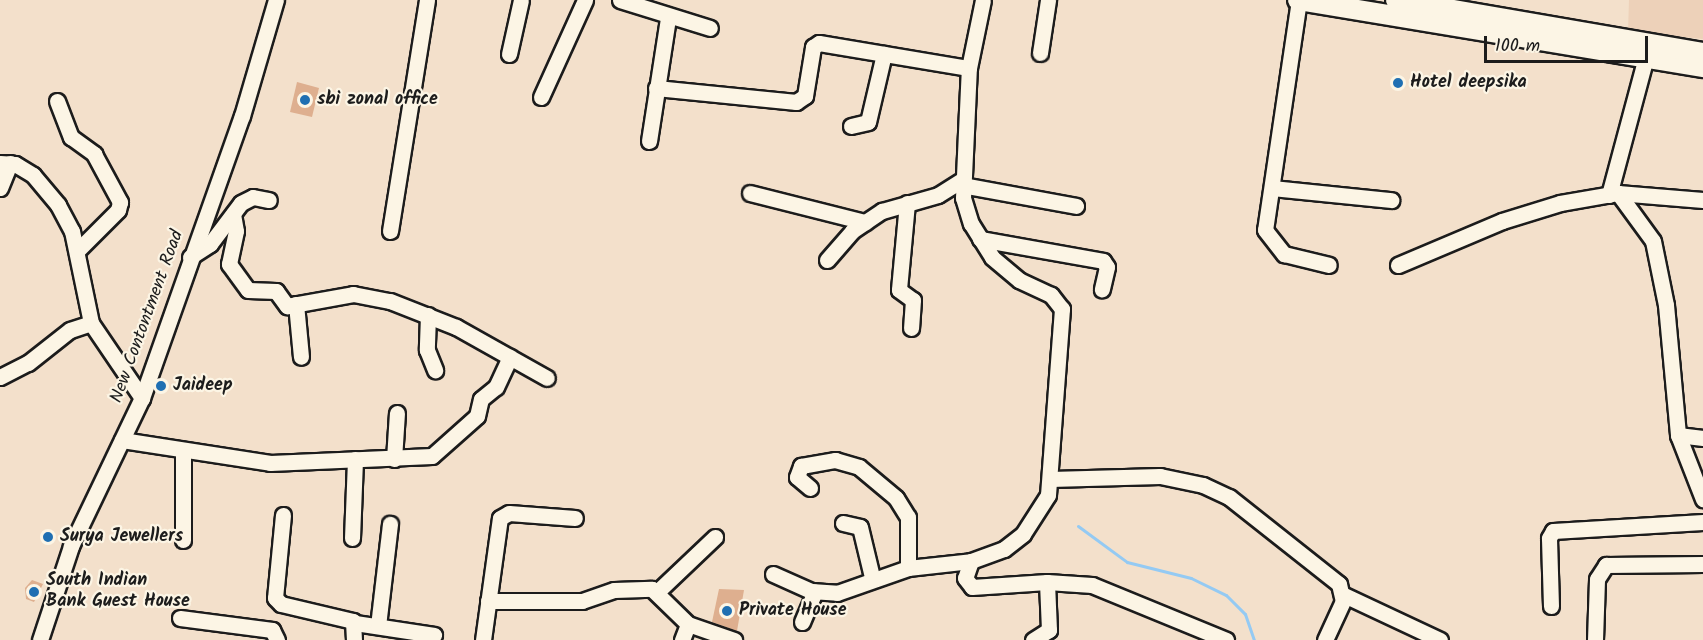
<!DOCTYPE html>
<style>
body{margin:0}
#map{position:relative;width:1703px;height:640px;overflow:hidden;background:#f3e0cb;font-family:Kalam,sans-serif}
div>[style]{position:absolute}
.built>*{inset:0;background:#edd1b9}
.stream>*{height:3px;margin:-1.5px;padding:0 1.5px;transform-origin:1.5px;border-radius:1.5px;background:#94caf3}
.building>*{inset:0;background:#deaf8f}
.roads{filter:drop-shadow(2px 0 #1c1c1c) drop-shadow(-2px 0 #1c1c1c) drop-shadow(0 2px #1c1c1c) drop-shadow(0 -2px #1c1c1c)}
.minor>*{height:15px;margin:-7.5px;padding:0 7.5px;transform-origin:7.5px;border-radius:7.5px;background:#fcf5e5}
.major>*{height:20px;margin:-10px;padding:0 10px;transform-origin:10px;border-radius:10px;background:#fcf5e5}
.dots>*{width:16px;height:16px;translate:-50% -50%;box-sizing:border-box;border:3px solid #fcf5e5;border-radius:50%}
span{translate:-50% -50%;white-space:nowrap;text-align:center;line-height:1.15;-webkit-text-stroke:4.5px #fcf5e5;paint-order:stroke}
.poi-label{font-size:18px;color:#1c1c1c;font-weight:700}
.left{translate:0 -50%;text-align:left}
.street-label{font-size:18px;color:#1c1c1c}
.scale{position:absolute;left:1484px;top:36px;width:164px;height:27px;box-sizing:border-box;border:3px solid #1c1c1c;border-top:0;padding-left:8px;font-size:18px;line-height:21px;white-space:nowrap;color:#1c1c1c;-webkit-text-stroke:4px #fcf5e5;paint-order:stroke}
</style>
<div id="map">
<div class="built">
<div style="clip-path:polygon(1629px 0,1703px 0,1703px 39px,1628px 31px)"></div>
</div>
<div class="stream">
<div style="left:1078px;top:526px;width:61px;rotate:36.3deg"></div>
<div style="left:1127px;top:562px;width:66px;rotate:14deg"></div>
<div style="left:1191px;top:578px;width:39px;rotate:26deg"></div>
<div style="left:1226px;top:595px;width:27px;rotate:45deg"></div>
<div style="left:1245px;top:614px;width:28px;rotate:71deg"></div>
</div>
<div class="building">
<div style="clip-path:polygon(297px 82px,319px 88px,312px 117px,290px 112px)"></div>
<div style="clip-path:polygon(32px 580px,43px 584px,34px 602px,26px 599px,25px 588px)"></div>
<div style="clip-path:polygon(719px 589px,744px 590px,737px 631px,712px 622px)"></div>
</div>
<div class="roads">
<div class="minor">
<div style="left:620px;top:0;width:94px;rotate:17.3deg"></div>
<div style="left:1299px;top:0;width:232px;rotate:98.4deg"></div>
<div style="left:1265px;top:230px;width:31px;rotate:52deg"></div>
<div style="left:1284px;top:254px;width:46px;rotate:13.7deg"></div>
<div style="left:1040px;top:53px;width:54px;rotate:-81.4deg"></div>
<div style="left:509px;top:54px;width:55px;rotate:-77.5deg"></div>
<div style="left:656px;top:88px;width:141px;rotate:5.7deg"></div>
<div style="left:796px;top:102px;width:11px;rotate:-34deg"></div>
<div style="left:805px;top:96px;width:50px;rotate:-80.7deg"></div>
<div style="left:813px;top:47px;width:7px;rotate:-34deg"></div>
<div style="left:819px;top:43px;width:152px;rotate:9.5deg"></div>
<div style="left:541px;top:97px;width:107px;rotate:-65.6deg"></div>
<div style="left:57px;top:101px;width:39px;rotate:69deg"></div>
<div style="left:71px;top:137px;width:29px;rotate:36deg"></div>
<div style="left:94px;top:154px;width:55px;rotate:61.6deg"></div>
<div style="left:120px;top:202px;width:8px;rotate:104deg"></div>
<div style="left:118px;top:210px;width:58px;rotate:135deg"></div>
<div style="left:851px;top:126px;width:17px;rotate:-13deg"></div>
<div style="left:868px;top:122px;width:70px;rotate:-76.8deg"></div>
<div style="left:649px;top:141px;width:124px;rotate:-81.2deg"></div>
<div style="left:0;top:163px;width:15px;rotate:4deg"></div>
<div style="left:15px;top:164px;width:21px;rotate:31deg"></div>
<div style="left:33px;top:175px;width:39px;rotate:50deg"></div>
<div style="left:58px;top:205px;width:30px;rotate:62deg"></div>
<div style="left:72px;top:231px;width:94px;rotate:78.3deg"></div>
<div style="left:962px;top:185px;width:116px;rotate:10.4deg"></div>
<div style="left:0;top:188px;width:27px;rotate:-68deg"></div>
<div style="left:1272px;top:188px;width:120px;rotate:5.8deg"></div>
<div style="left:750px;top:193px;width:119px;rotate:14.2deg"></div>
<div style="left:1618px;top:193px;width:59px;rotate:53.9deg"></div>
<div style="left:1653px;top:241px;width:65px;rotate:78.5deg"></div>
<div style="left:1666px;top:305px;width:131px;rotate:84.7deg"></div>
<div style="left:1678px;top:435px;width:69px;rotate:68.7deg"></div>
<div style="left:1609px;top:195px;width:139px;rotate:-75deg"></div>
<div style="left:907px;top:203px;width:87px;rotate:95.3deg"></div>
<div style="left:899px;top:290px;width:17px;rotate:36deg"></div>
<div style="left:913px;top:300px;width:28px;rotate:94deg"></div>
<div style="left:233px;top:214px;width:17px;rotate:80deg"></div>
<div style="left:236px;top:231px;width:34px;rotate:102deg"></div>
<div style="left:229px;top:264px;width:32px;rotate:54deg"></div>
<div style="left:248px;top:290px;width:28px;rotate:2deg"></div>
<div style="left:276px;top:291px;width:19px;rotate:54deg"></div>
<div style="left:287px;top:306px;width:67px;rotate:-10.3deg"></div>
<div style="left:353px;top:294px;width:38px;rotate:11deg"></div>
<div style="left:390px;top:301px;width:71px;rotate:21.5deg"></div>
<div style="left:456px;top:327px;width:104px;rotate:29.3deg"></div>
<div style="left:390px;top:231px;width:234px;rotate:-80.9deg"></div>
<div style="left:980px;top:239px;width:125px;rotate:10.1deg"></div>
<div style="left:1103px;top:261px;width:7px;rotate:56deg"></div>
<div style="left:1107px;top:267px;width:23px;rotate:103deg"></div>
<div style="left:190px;top:257px;width:24px;rotate:-33deg"></div>
<div style="left:210px;top:244px;width:51px;rotate:-52.9deg"></div>
<div style="left:241px;top:203px;width:13px;rotate:-27deg"></div>
<div style="left:253px;top:197px;width:16px;rotate:11deg"></div>
<div style="left:827px;top:260px;width:38px;rotate:-49deg"></div>
<div style="left:852px;top:231px;width:36px;rotate:-34deg"></div>
<div style="left:882px;top:211px;width:58px;rotate:-15.9deg"></div>
<div style="left:938px;top:195px;width:28px;rotate:-32deg"></div>
<div style="left:1398px;top:265px;width:113px;rotate:-22.9deg"></div>
<div style="left:1502px;top:221px;width:61px;rotate:-17.2deg"></div>
<div style="left:1560px;top:203px;width:59px;rotate:-9.8deg"></div>
<div style="left:1618px;top:193px;width:85px;rotate:4.7deg"></div>
<div style="left:296px;top:304px;width:53px;rotate:84.6deg"></div>
<div style="left:428px;top:315px;width:35px;rotate:92deg"></div>
<div style="left:427px;top:350px;width:22px;rotate:68deg"></div>
<div style="left:0;top:377px;width:31px;rotate:-27deg"></div>
<div style="left:28px;top:363px;width:53px;rotate:-38.2deg"></div>
<div style="left:70px;top:330px;width:22px;rotate:-18deg"></div>
<div style="left:91px;top:323px;width:91px;rotate:55.8deg"></div>
<div style="left:1678px;top:435px;width:25px;rotate:7deg"></div>
<div style="left:122px;top:440px;width:150px;rotate:8.8deg"></div>
<div style="left:270px;top:463px;width:162px;rotate:-2.5deg"></div>
<div style="left:432px;top:456px;width:60px;rotate:-41.6deg"></div>
<div style="left:477px;top:416px;width:17px;rotate:-77deg"></div>
<div style="left:481px;top:399px;width:19px;rotate:-39deg"></div>
<div style="left:496px;top:387px;width:33px;rotate:-65deg"></div>
<div style="left:394px;top:459px;width:46px;rotate:-86.3deg"></div>
<div style="left:1050px;top:479px;width:110px;rotate:-1.6deg"></div>
<div style="left:1160px;top:476px;width:44px;rotate:11.8deg"></div>
<div style="left:1203px;top:485px;width:29px;rotate:25deg"></div>
<div style="left:1229px;top:497px;width:140px;rotate:38.3deg"></div>
<div style="left:1339px;top:584px;width:17px;rotate:77deg"></div>
<div style="left:1343px;top:601px;width:43px;rotate:114.8deg"></div>
<div style="left:810px;top:488px;width:17px;rotate:-140deg"></div>
<div style="left:797px;top:477px;width:12px;rotate:-70deg"></div>
<div style="left:801px;top:466px;width:35px;rotate:-10deg"></div>
<div style="left:835px;top:460px;width:25px;rotate:16deg"></div>
<div style="left:859px;top:467px;width:48px;rotate:40deg"></div>
<div style="left:896px;top:498px;width:22px;rotate:58deg"></div>
<div style="left:908px;top:517px;width:51px;rotate:90deg"></div>
<div style="left:283px;top:515px;width:83px;rotate:95.5deg"></div>
<div style="left:275px;top:598px;width:8px;rotate:45deg"></div>
<div style="left:281px;top:604px;width:74px;rotate:13.3deg"></div>
<div style="left:353px;top:621px;width:19px;rotate:87deg"></div>
<div style="left:843px;top:523px;width:17px;rotate:13deg"></div>
<div style="left:860px;top:527px;width:51px;rotate:76.5deg"></div>
<div style="left:352px;top:538px;width:79px;rotate:-87.8deg"></div>
<div style="left:183px;top:540px;width:89px;rotate:-90deg"></div>
<div style="left:971px;top:561px;width:18px;rotate:109deg"></div>
<div style="left:965px;top:578px;width:11px;rotate:52deg"></div>
<div style="left:972px;top:587px;width:75px;rotate:-3.8deg"></div>
<div style="left:1047px;top:582px;width:45px;rotate:3.8deg"></div>
<div style="left:1092px;top:585px;width:145px;rotate:22.3deg"></div>
<div style="left:773px;top:574px;width:42px;rotate:24.1deg"></div>
<div style="left:811px;top:591px;width:26px;rotate:4deg"></div>
<div style="left:837px;top:593px;width:75px;rotate:-19.4deg"></div>
<div style="left:908px;top:568px;width:63px;rotate:-6.3deg"></div>
<div style="left:971px;top:561px;width:35px;rotate:-20deg"></div>
<div style="left:1004px;top:549px;width:24px;rotate:-38deg"></div>
<div style="left:1023px;top:534px;width:46px;rotate:-57.3deg"></div>
<div style="left:1048px;top:495px;width:187px;rotate:-85.7deg"></div>
<div style="left:1062px;top:309px;width:18px;rotate:-128deg"></div>
<div style="left:1051px;top:295px;width:35px;rotate:-155deg"></div>
<div style="left:1019px;top:280px;width:35px;rotate:-140deg"></div>
<div style="left:992px;top:257px;width:39px;rotate:-122deg"></div>
<div style="left:971px;top:224px;width:27px;rotate:-107deg"></div>
<div style="left:963px;top:198px;width:130px;rotate:-87.4deg"></div>
<div style="left:969px;top:68px;width:69px;rotate:-78.4deg"></div>
<div style="left:657px;top:592px;width:80px;rotate:-43.5deg"></div>
<div style="left:1344px;top:595px;width:106px;rotate:25.1deg"></div>
<div style="left:488px;top:601px;width:94px"></div>
<div style="left:582px;top:601px;width:34px;rotate:-19deg"></div>
<div style="left:614px;top:590px;width:38px;rotate:-2deg"></div>
<div style="left:652px;top:589px;width:50px;rotate:44.2deg"></div>
<div style="left:688px;top:624px;width:49px;rotate:19.2deg"></div>
<div style="left:1551px;top:606px;width:68px;rotate:-91.7deg"></div>
<div style="left:1549px;top:538px;width:8px;rotate:-60deg"></div>
<div style="left:1553px;top:531px;width:150px;rotate:-3.4deg"></div>
<div style="left:180px;top:618px;width:93px;rotate:7.4deg"></div>
<div style="left:272px;top:630px;width:11px;rotate:63deg"></div>
<div style="left:802px;top:622px;width:33px;rotate:-67deg"></div>
<div style="left:355px;top:623px;width:80px;rotate:8.6deg"></div>
<div style="left:378px;top:626px;width:103px;rotate:-83.3deg"></div>
<div style="left:40px;top:640px;width:99px;rotate:-71.7deg"></div>
<div style="left:71px;top:546px;width:164px;rotate:-64.4deg"></div>
<div style="left:142px;top:398px;width:299px;rotate:-70.5deg"></div>
<div style="left:242px;top:116px;width:121px;rotate:-73.7deg"></div>
<div style="left:483px;top:640px;width:123px;rotate:-82.1deg"></div>
<div style="left:500px;top:518px;width:10px;rotate:-29deg"></div>
<div style="left:509px;top:513px;width:66px;rotate:4.3deg"></div>
<div style="left:682px;top:640px;width:17px;rotate:-69deg"></div>
<div style="left:1033px;top:640px;width:19px;rotate:-32deg"></div>
<div style="left:1049px;top:630px;width:48px;rotate:-92.4deg"></div>
<div style="left:1595px;top:640px;width:61px;rotate:-88.1deg"></div>
<div style="left:1597px;top:579px;width:17px;rotate:-57deg"></div>
<div style="left:1606px;top:565px;width:97px;rotate:-0.6deg"></div>
</div>
<div class="major">
<div style="left:1298px;top:0;width:411px;rotate:9.4deg"></div>
<div style="left:1396px;top:0;width:312px;rotate:9.8deg"></div>
</div>
</div>
<div class="dots">
<div style="left:1398px;top:83px;background:#1f6fb2"></div>
<div style="left:305px;top:100px;background:#1f6fb2"></div>
<div style="left:161px;top:386px;background:#1f6fb2"></div>
<div style="left:48px;top:537px;background:#1f6fb2"></div>
<div style="left:34px;top:592px;background:#1f6fb2"></div>
<div style="left:727px;top:611px;background:#1f6fb2"></div>
</div>
<div class="poi-label">
<span class="left" style="left:1410px;top:83px">Hotel deepsika</span>
<span class="left" style="left:317px;top:100px">sbi zonal office</span>
<span class="left" style="left:173px;top:386px">Jaideep</span>
<span class="left" style="left:60px;top:537px">Surya Jewellers</span>
<span class="left" style="left:46px;top:592px">South Indian<br>Bank Guest House</span>
<span class="left" style="left:739px;top:611px">Private House</span>
</div>
<div class="street-label">
<span style="left:148px;top:317px;rotate:-70deg">New Contontment Road</span>
</div>
<div class="scale">100 m</div>
</div>
